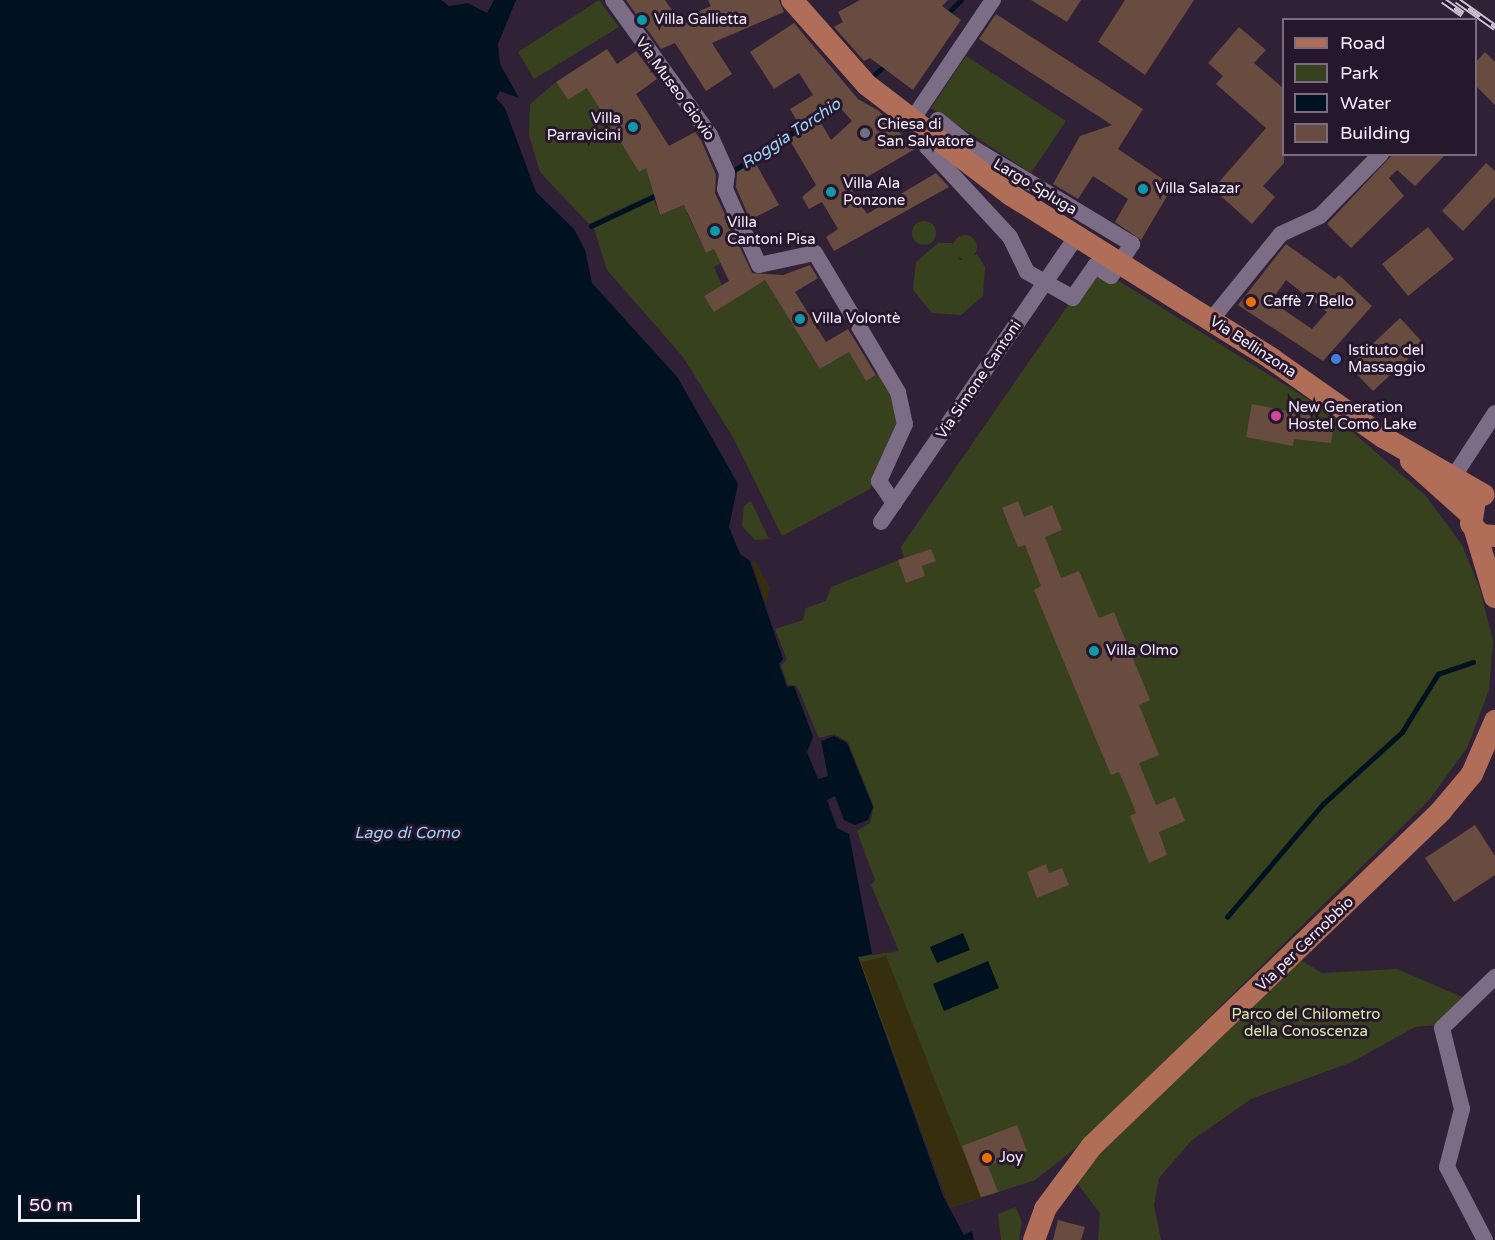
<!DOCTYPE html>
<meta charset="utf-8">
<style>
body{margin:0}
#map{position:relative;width:1495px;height:1240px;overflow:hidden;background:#302136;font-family:"Varela Round",sans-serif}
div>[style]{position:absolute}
.green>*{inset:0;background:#38411e}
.round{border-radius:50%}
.sand>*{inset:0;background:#372e0e}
.water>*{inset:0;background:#00121f}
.stream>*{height:4.5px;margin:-2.25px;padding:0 2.25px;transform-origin:2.25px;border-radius:2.25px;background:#00121f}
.building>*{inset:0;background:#684c3f}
.minor>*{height:16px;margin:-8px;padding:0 8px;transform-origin:8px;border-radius:8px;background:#7d6c85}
.major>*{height:22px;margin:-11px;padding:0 11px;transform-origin:11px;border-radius:11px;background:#b06d57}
.rail>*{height:7px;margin-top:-3.5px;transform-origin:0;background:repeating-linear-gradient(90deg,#26172c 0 14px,#ccc1d1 0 28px);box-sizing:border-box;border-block:2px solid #ccc1d1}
.dots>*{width:16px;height:16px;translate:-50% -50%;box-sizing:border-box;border:3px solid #26172c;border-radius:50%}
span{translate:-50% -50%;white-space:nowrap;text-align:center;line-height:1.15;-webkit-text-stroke:6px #26172c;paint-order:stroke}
.poi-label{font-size:15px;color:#f7edfc}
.left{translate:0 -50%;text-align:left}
.right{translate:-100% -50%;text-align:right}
.street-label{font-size:15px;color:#f7edfc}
.park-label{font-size:15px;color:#d6eca2}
.water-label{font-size:16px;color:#9cd5fb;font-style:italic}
.legend{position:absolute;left:1282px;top:18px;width:195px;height:138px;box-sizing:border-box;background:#26172c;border:2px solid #7a6d7f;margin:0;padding:8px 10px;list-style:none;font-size:18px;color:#f7edfc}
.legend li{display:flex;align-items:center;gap:12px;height:30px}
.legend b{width:30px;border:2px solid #7a6d7f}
.scale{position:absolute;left:18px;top:1195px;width:122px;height:27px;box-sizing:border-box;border:3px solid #f7edfc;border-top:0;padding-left:8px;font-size:18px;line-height:21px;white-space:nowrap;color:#f7edfc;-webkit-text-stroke:4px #26172c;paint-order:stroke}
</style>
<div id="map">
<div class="green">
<div style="clip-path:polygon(599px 0,619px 27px,534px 79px,518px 52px)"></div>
<div style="clip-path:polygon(966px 56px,1066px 121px,1031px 173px,931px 108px)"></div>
<div style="clip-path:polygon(606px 76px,599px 107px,639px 172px,654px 162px,655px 193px,589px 224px,540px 172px,529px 135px,530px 104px,556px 82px,568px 100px)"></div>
<div style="clip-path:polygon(654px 200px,660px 215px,691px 202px,695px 209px,687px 213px,706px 253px,714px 249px,721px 263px,714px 267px,722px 286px,704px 296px,714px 311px,765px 280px,820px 369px,849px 352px,866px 381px,880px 373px,894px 395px,899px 429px,870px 489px,782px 536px,734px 439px,683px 357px,607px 270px,594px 228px)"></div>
<div class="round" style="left:912px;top:221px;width:24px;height:24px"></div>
<div class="round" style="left:953px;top:235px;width:24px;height:24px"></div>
<div style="clip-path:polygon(938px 243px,952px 243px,960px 260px,977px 254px,985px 267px,983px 296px,961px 315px,932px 313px,913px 290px,916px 262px)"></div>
<div style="clip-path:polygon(1095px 266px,1333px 415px,1426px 496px,1462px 545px,1480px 589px,1493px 641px,1489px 690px,1467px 748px,1429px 800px,1081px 1144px,1035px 1180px,950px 1208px,858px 957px,899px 951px,871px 885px,875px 880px,857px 831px,870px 823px,874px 807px,848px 742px,834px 734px,819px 738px,797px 686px,788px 685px,781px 665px,787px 660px,775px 629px,803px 620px,806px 608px,826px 601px,831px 587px,904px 558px,901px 547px)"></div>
<div style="clip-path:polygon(751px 501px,769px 539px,755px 540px,742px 526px,744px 506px)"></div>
<div style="clip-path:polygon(1299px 959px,1322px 973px,1397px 969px,1462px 997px,1437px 1025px,1415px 1027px,1352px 1062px,1251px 1099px,1191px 1141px,1159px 1178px,1154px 1205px,1161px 1240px,1098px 1240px,1100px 1213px,1073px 1178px)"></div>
<div style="clip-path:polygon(1016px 1207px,1022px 1223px,1019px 1240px,1001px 1240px,998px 1214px)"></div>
</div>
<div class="sand">
<div style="clip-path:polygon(755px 561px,770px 588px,766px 604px,752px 562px)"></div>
<div style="clip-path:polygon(886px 956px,981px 1197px,950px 1208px,861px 962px)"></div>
</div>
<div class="water">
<div style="clip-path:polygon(0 0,441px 0,449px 6px,468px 3px,487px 13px,494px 0,516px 0,498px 44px,500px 64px,519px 98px,500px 91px,496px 98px,505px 108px,536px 192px,574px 229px,585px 250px,592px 283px,678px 378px,738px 484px,729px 527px,740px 554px,750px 561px,783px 659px,779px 664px,787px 687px,794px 686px,813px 737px,807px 752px,818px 779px,828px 776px,821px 741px,834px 736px,847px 743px,873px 807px,868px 820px,855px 825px,844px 820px,835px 796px,827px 800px,837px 828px,849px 834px,872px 954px,858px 957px,943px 1196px,964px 1235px,972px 1231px,974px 1240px,0 1240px)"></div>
<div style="clip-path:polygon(963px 933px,970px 950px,937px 963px,930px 947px)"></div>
<div style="clip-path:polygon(988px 961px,999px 988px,944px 1011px,933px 984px)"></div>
</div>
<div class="stream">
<div style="left:946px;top:15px;width:21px;rotate:-45deg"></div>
<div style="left:870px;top:79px;width:21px;rotate:-43deg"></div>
<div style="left:813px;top:120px;width:33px;rotate:-33deg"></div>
<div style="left:730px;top:173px;width:90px;rotate:-32.8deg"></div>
<div style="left:591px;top:226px;width:75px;rotate:-25.2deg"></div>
<div style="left:1227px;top:917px;width:148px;rotate:-49.7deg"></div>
<div style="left:1323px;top:804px;width:107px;rotate:-42.3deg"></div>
<div style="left:1402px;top:732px;width:68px;rotate:-58.2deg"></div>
<div style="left:1438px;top:674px;width:37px;rotate:-19deg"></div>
</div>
<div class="building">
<div style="clip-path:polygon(626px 0,665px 0,679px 20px,711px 6px,708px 0,779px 0,784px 12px,712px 43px,732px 74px,706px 91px,675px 43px,661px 49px)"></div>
<div style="clip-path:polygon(860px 0,948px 0,942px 6px,961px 20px,913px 90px,870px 58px,864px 61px,834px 27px,843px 22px,838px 12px)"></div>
<div style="clip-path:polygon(1031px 0,1081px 0,1067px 22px)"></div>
<div style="clip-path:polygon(1125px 0,1194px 0,1145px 75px,1098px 42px)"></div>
<div style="clip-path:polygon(996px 14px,1143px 109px,1118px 149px,1173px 186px,1141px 240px,1115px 222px,1128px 199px,1093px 176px,1078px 199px,1053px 184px,1080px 136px,1112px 125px,979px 39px)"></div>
<div style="clip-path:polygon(evenodd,794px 23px,858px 99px,879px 111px,915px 149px,850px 187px,867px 214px,936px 173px,949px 187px,834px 251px,826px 237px,838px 229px,822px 202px,809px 209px,802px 197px,816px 185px,789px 139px,803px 131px,790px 109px,813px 95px,799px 73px,774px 89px,750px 52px,794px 23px,834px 101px,852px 121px,831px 140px,815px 113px,834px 101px)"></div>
<div style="clip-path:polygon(1239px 27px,1266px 50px,1254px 63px,1284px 89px,1284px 163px,1263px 186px,1275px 197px,1252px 224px,1213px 189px,1266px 128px,1216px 84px,1223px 76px,1208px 63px)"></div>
<div style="clip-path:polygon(607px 49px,617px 64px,636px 51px,657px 79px,636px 94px,669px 146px,695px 132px,701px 140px,716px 175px,715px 193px,752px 273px,783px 275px,810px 265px,818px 278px,795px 292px,826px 342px,848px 329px,876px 375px,866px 381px,849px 352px,820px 369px,765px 280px,714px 312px,704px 296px,729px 281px,714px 249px,706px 253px,684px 205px,660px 215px,646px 168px,639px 172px,587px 88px,568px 100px,556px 82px)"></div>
<div style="clip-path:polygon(1485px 52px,1495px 62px,1495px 105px,1476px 86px,1476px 62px)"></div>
<div style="clip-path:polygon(1393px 154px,1446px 154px,1415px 186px,1397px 170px,1389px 178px,1404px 196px,1351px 248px,1327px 224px)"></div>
<div style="clip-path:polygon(755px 162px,779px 205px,750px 220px,736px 187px,737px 172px)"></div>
<div style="clip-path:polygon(1486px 163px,1495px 171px,1495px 197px,1463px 231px,1442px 211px)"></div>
<div style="clip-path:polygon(1428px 227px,1454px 259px,1408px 296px,1382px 264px)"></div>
<div style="clip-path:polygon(evenodd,1286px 244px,1335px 279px,1339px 275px,1372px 306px,1323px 361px,1238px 305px,1286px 244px,1286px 280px,1327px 312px,1312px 329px,1271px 301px,1286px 280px)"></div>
<div style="clip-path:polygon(1400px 318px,1424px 344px,1373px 391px,1349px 366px)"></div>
<div style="clip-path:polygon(1252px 404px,1313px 416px,1311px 428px,1333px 430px,1331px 443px,1294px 439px,1293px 446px,1246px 437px)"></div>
<div style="clip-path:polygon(1018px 501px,1024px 517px,1052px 505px,1062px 530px,1045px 537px,1061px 578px,1079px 571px,1099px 618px,1114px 612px,1150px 700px,1139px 705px,1159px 755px,1139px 763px,1156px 805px,1175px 797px,1185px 821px,1159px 832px,1167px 855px,1149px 863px,1130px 816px,1136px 813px,1129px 795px,1119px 772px,1111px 775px,1034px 590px,1041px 586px,1025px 545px,1018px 547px,1002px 508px)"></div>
<div style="clip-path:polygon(931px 549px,936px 561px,922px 566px,925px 576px,906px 583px,898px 560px)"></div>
<div style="clip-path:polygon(1475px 825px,1495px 856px,1495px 875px,1454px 902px,1425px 858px)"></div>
<div style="clip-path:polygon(1046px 864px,1049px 873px,1062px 868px,1069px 885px,1037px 898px,1027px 872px)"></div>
<div style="clip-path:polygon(1017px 1125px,1027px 1151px,988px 1166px,998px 1192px,981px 1197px,962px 1146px)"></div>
<div style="clip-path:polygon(1058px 1220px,1085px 1227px,1081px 1240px,1053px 1240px)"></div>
</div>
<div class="minor">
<div style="left:613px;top:0;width:166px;rotate:54.3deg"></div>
<div style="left:710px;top:135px;width:42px;rotate:65.9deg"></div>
<div style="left:727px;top:173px;width:16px;rotate:97deg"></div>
<div style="left:725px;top:189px;width:83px;rotate:65.9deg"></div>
<div style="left:759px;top:265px;width:57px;rotate:-12.1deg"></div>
<div style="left:815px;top:253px;width:162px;rotate:59.2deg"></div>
<div style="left:898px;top:392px;width:33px;rotate:78deg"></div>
<div style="left:905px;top:424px;width:63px;rotate:114.5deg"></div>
<div style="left:879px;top:481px;width:27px;rotate:56deg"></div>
<div style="left:912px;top:120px;width:145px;rotate:-56deg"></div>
<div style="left:938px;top:120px;width:45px;rotate:38.7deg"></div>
<div style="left:973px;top:148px;width:186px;rotate:31.1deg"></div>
<div style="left:1132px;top:244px;width:38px;rotate:123deg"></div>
<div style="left:1111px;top:276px;width:19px;rotate:-148deg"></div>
<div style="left:1095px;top:266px;width:39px;rotate:125deg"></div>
<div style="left:1073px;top:298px;width:53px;rotate:-150.5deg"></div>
<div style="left:1027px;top:272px;width:39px;rotate:-116deg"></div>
<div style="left:1010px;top:237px;width:122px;rotate:-132.7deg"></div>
<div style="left:927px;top:147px;width:29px;rotate:-68deg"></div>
<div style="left:1211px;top:320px;width:111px;rotate:-50.9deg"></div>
<div style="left:1281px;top:234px;width:43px;rotate:-24.8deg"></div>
<div style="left:1320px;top:216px;width:87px;rotate:-45.5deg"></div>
<div style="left:1454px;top:476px;width:75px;rotate:-56.9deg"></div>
<div style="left:881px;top:522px;width:347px;rotate:-55.6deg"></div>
<div style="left:1485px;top:1240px;width:82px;rotate:-117.5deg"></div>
<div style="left:1447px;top:1167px;width:60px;rotate:-75.5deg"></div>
<div style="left:1462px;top:1109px;width:83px;rotate:-103.9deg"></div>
<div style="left:1442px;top:1028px;width:74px;rotate:-43.9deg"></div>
</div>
<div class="major">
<div style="left:792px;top:0;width:113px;rotate:48.6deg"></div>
<div style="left:867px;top:85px;width:181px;rotate:37.4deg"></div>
<div style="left:1011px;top:195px;width:308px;rotate:32.1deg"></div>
<div style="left:1272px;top:359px;width:136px;rotate:35.1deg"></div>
<div style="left:1383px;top:437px;width:116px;rotate:29.9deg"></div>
<div style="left:1411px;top:461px;width:78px;rotate:41.9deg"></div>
<div style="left:1475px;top:500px;width:24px;rotate:99deg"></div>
<div style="left:1471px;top:524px;width:15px;rotate:48deg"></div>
<div style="left:1481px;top:535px;width:14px;rotate:4deg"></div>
<div style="left:1475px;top:530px;width:70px;rotate:73.4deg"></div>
<div style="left:1034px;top:1240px;width:33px;rotate:-70deg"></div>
<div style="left:1045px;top:1209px;width:79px;rotate:-53.3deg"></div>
<div style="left:1092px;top:1146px;width:484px;rotate:-43.8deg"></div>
<div style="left:1441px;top:811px;width:48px;rotate:-50deg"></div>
<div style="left:1472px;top:774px;width:58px;rotate:-66.5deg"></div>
</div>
<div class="rail">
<div style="left:1443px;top:0;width:24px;rotate:35deg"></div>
<div style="left:1457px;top:0;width:47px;rotate:35.4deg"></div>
</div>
<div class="dots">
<div style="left:642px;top:20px;background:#0f9aa8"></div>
<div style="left:633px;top:127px;background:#0f9aa8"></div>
<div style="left:865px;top:133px;background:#6b7280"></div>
<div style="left:1143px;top:189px;background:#0f9aa8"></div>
<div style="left:831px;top:192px;background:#0f9aa8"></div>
<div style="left:715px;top:231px;background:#0f9aa8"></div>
<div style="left:1251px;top:302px;background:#e8710a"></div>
<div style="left:800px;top:319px;background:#0f9aa8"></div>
<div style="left:1336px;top:359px;background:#3f7fe0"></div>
<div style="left:1276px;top:416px;background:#d1479c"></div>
<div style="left:1094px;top:651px;background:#0f9aa8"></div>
<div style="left:987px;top:1158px;background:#e8710a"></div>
</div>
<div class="poi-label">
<span class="left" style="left:654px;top:20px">Villa Gallietta</span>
<span class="right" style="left:621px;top:127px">Villa<br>Parravicini</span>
<span class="left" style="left:877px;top:133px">Chiesa di<br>San Salvatore</span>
<span class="left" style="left:843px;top:192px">Villa Ala<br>Ponzone</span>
<span class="left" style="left:1155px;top:189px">Villa Salazar</span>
<span class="left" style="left:727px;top:231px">Villa<br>Cantoni Pisa</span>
<span class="left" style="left:1263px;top:302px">Caffè 7 Bello</span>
<span class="left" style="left:812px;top:319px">Villa Volontè</span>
<span class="left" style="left:1348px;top:359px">Istituto del<br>Massaggio</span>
<span class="left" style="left:1288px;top:416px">New Generation<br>Hostel Como Lake</span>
<span class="left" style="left:1106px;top:651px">Villa Olmo</span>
<span class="left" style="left:999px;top:1158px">Joy</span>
</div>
<div class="street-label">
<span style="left:675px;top:89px;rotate:54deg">Via Museo Giovio</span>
<span style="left:1035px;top:187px;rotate:31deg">Largo Spluga</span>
<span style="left:1253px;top:347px;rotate:33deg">Via Bellinzona</span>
<span style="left:979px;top:380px;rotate:-56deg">Via Simone Cantoni</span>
<span style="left:1305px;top:944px;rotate:-44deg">Via per Cernobbio</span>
</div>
<div class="park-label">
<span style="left:1306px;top:1023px">Parco del Chilometro<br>della Conoscenza</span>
</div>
<div class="water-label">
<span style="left:791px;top:134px;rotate:-33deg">Roggia Torchio</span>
<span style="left:407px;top:833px">Lago di Como</span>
</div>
<ul class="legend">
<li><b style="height:8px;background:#b06d57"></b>Road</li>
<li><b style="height:16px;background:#38411e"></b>Park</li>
<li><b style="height:16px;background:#00121f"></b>Water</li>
<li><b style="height:16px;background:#684c3f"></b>Building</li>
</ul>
<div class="scale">50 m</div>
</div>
